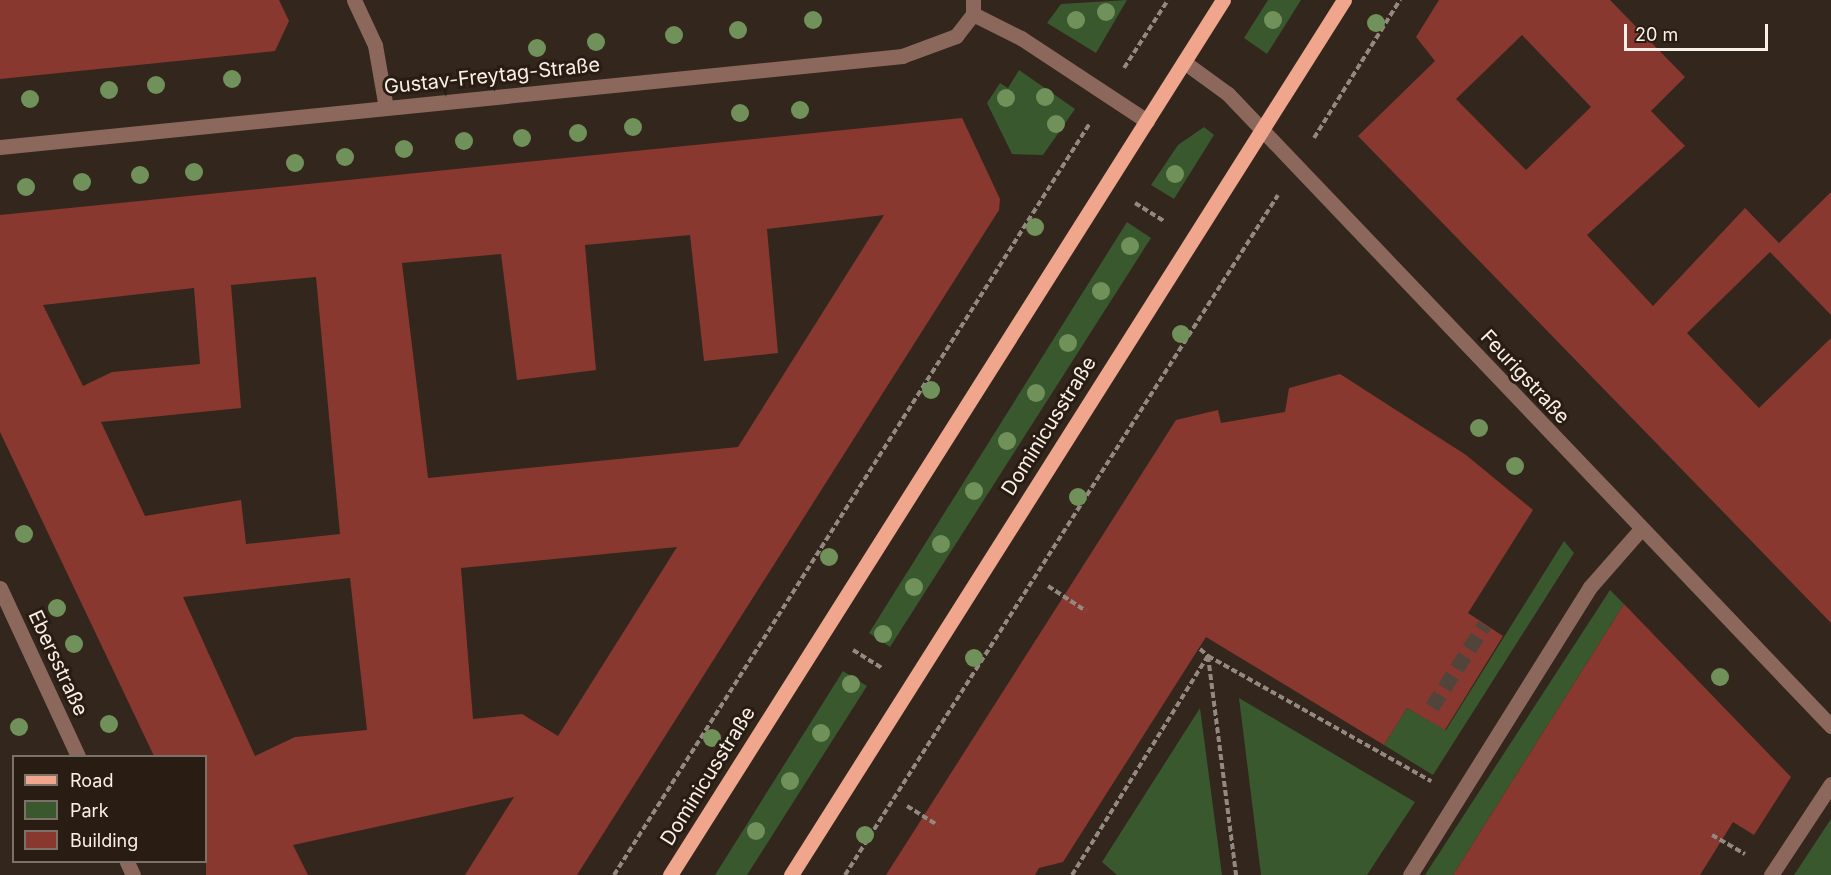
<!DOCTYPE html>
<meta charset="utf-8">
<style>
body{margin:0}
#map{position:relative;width:1831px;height:875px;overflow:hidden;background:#33261c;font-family:Inter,sans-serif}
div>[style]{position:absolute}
.green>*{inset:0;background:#39582e}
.building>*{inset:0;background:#88382f}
.minor-tunnel>*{height:15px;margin-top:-7.5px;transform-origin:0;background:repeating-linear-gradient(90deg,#51443b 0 15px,transparent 0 23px)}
.path>*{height:4px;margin-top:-2px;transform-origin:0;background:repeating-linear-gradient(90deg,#948981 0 6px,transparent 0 9px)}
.minor>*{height:15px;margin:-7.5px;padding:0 7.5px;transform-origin:7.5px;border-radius:7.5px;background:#8c685c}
.major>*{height:15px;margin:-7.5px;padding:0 7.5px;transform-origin:7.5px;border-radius:7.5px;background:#f0a68d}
.trees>*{width:18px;height:18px;margin:-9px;border-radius:50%;background:#709159}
span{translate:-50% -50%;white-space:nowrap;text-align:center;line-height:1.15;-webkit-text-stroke:6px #291d13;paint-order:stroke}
.street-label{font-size:20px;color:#f9f0e9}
.legend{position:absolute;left:12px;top:755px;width:195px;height:108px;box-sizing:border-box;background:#291d13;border:2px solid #7c7169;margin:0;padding:8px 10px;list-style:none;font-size:18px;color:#f9f0e9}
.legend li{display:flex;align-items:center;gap:12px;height:30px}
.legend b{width:30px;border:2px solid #7c7169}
.scale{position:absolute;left:1624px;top:24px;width:144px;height:27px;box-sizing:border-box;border:3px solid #f9f0e9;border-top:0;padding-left:8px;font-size:18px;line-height:21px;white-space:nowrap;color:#f9f0e9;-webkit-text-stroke:4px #291d13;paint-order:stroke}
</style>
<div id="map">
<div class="green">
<div style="clip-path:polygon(1127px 0,1096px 53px,1047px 23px,1061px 4px)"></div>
<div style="clip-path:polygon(1268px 0,1301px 0,1267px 54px,1244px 38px)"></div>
<div style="clip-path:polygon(1019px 70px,1075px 109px,1043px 155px,1012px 154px,987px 103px,1000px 83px,1008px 88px)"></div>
<div style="clip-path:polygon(1204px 127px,1214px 135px,1174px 199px,1151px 185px,1178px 145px)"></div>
<div style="clip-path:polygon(1127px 222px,1151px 238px,890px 647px,869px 633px)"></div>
<div style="clip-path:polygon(1564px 541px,1574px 553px,1433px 775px,1384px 745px,1407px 708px,1446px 730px)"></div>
<div style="clip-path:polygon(1610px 590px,1624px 604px,1453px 875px,1425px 875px)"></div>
<div style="clip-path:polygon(843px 671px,867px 686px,747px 875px,715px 875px)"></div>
<div style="clip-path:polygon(1239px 698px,1415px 802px,1367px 875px,1261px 875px)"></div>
<div style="clip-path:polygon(1200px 708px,1222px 875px,1117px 875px,1102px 862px)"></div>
<div style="clip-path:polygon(1831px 819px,1831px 875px,1794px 875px)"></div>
</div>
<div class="building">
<div style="clip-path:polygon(0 0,279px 0,289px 21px,275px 51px,0 79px)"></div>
<div style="clip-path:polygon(evenodd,1439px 0,1610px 0,1685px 77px,1651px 111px,1685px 146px,1587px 235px,1653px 306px,1745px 208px,1779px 243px,1831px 192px,1831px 315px,1770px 252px,1687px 333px,1759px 408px,1831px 338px,1831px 623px,1358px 136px,1435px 61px,1416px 37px,1439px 0,1522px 35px,1591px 107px,1526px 170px,1456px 99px,1522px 35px)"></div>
<div style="clip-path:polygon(evenodd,962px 118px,1000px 199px,999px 210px,577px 875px,465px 875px,514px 797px,293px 845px,308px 875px,206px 875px,206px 756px,154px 756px,0 432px,0 215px,962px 118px,884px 215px,738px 447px,428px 478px,402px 263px,501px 254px,517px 380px,596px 370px,585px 245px,690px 235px,704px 361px,778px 353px,767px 229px,884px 215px,962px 118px,316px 277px,340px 534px,246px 544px,241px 500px,145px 516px,101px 422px,241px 408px,231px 285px,316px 277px,962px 118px,194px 288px,200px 364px,112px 372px,83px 386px,43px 305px,194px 288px,962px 118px,677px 547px,558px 736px,522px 714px,473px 719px,461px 568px,677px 547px,962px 118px,350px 578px,367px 730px,295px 737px,255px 756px,183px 597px,350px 578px)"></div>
<div style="clip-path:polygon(1340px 374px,1466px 455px,1533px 510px,1468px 613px,1503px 636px,1445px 730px,1407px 708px,1384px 745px,1206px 637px,1063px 862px,1039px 868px,1035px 875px,886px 875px,1176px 420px,1218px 410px,1221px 423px,1285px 412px,1289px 388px)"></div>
<div style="clip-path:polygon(1624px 604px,1791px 777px,1754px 835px,1733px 822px,1700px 875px,1453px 875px)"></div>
</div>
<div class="minor-tunnel">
<div style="left:1432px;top:707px;width:98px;rotate:-57.4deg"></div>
</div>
<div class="path">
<div style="left:1124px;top:68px;width:81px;rotate:-57.1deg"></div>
<div style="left:1314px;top:138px;width:163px;rotate:-58.1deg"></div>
<div style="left:1135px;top:203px;width:34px;rotate:32deg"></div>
<div style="left:1048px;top:586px;width:45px;rotate:33.3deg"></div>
<div style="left:1200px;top:649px;width:11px;rotate:41deg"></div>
<div style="left:1208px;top:656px;width:221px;rotate:82.7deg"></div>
<div style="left:853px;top:650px;width:34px;rotate:32deg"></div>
<div style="left:907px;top:806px;width:36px;rotate:32deg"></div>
<div style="left:1712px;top:835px;width:38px;rotate:30deg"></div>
<div style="left:614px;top:875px;width:890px;rotate:-57.67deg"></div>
<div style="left:845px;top:875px;width:806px;rotate:-57.51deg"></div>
<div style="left:1072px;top:875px;width:258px;rotate:-58.2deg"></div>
<div style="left:1208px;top:656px;width:256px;rotate:29.3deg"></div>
</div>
<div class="minor">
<div style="left:354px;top:0;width:50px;rotate:65deg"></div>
<div style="left:375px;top:45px;width:64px;rotate:80.1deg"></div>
<div style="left:973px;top:14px;width:54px;rotate:26.6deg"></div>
<div style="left:1021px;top:38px;width:151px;rotate:33.4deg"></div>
<div style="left:1184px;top:62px;width:54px;rotate:36deg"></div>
<div style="left:1228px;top:94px;width:874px;rotate:46.35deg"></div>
<div style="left:0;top:147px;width:907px;rotate:-5.76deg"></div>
<div style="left:902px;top:56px;width:58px;rotate:-20.3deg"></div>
<div style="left:956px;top:36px;width:28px;rotate:-52deg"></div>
<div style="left:973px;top:14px;width:14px;rotate:-90deg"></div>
<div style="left:0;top:588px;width:185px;rotate:65.1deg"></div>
<div style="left:127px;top:862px;width:14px;rotate:65deg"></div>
<div style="left:1410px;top:875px;width:340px;rotate:-58deg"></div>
<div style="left:1590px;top:587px;width:76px;rotate:-48.7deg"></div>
<div style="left:1771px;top:875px;width:109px;rotate:-56.6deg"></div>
</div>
<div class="major">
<div style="left:670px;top:875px;width:1035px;rotate:-57.71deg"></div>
<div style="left:791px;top:875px;width:1035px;rotate:-57.71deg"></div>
</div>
<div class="trees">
<div style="left:1106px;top:12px"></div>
<div style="left:813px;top:20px"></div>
<div style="left:1076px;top:20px"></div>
<div style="left:1273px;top:20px"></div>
<div style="left:1376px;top:23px"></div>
<div style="left:738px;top:30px"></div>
<div style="left:674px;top:35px"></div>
<div style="left:596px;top:42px"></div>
<div style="left:537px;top:48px"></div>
<div style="left:232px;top:79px"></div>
<div style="left:156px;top:85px"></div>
<div style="left:109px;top:90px"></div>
<div style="left:1045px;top:97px"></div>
<div style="left:1006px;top:98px"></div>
<div style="left:30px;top:99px"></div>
<div style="left:800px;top:110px"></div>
<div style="left:740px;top:113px"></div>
<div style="left:1056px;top:124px"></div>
<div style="left:633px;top:127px"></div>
<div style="left:578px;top:133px"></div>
<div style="left:522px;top:138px"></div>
<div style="left:464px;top:141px"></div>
<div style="left:404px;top:149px"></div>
<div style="left:345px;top:157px"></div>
<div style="left:295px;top:163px"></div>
<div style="left:194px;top:172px"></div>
<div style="left:1175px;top:174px"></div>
<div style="left:140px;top:175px"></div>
<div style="left:82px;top:182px"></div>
<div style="left:26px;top:187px"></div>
<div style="left:1035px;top:227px"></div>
<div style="left:1130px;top:246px"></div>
<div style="left:1101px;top:291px"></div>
<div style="left:1181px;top:334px"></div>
<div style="left:1068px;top:343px"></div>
<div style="left:931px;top:390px"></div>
<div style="left:1036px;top:393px"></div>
<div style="left:1479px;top:428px"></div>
<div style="left:1007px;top:441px"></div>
<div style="left:1515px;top:466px"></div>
<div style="left:974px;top:491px"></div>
<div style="left:1078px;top:497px"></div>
<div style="left:24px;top:534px"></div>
<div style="left:941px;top:544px"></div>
<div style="left:829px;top:557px"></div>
<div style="left:914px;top:587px"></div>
<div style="left:57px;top:608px"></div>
<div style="left:883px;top:634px"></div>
<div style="left:74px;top:644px"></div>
<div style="left:974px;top:658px"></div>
<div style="left:1720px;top:677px"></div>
<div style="left:851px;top:684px"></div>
<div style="left:109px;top:724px"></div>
<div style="left:19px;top:727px"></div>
<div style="left:821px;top:733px"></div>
<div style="left:712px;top:738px"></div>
<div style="left:790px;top:781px"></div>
<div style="left:756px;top:831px"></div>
<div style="left:865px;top:835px"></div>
</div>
<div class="street-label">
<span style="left:492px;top:76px;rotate:-6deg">Gustav-Freytag-Straße</span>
<span style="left:1525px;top:377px;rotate:47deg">Feurigstraße</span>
<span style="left:1049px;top:426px;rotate:-58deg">Dominicusstraße</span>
<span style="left:58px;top:663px;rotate:65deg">Ebersstraße</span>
<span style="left:708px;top:776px;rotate:-58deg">Dominicusstraße</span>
</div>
<ul class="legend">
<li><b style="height:8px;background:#f0a68d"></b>Road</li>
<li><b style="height:16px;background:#39582e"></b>Park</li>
<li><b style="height:16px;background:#88382f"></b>Building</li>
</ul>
<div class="scale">20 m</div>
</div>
